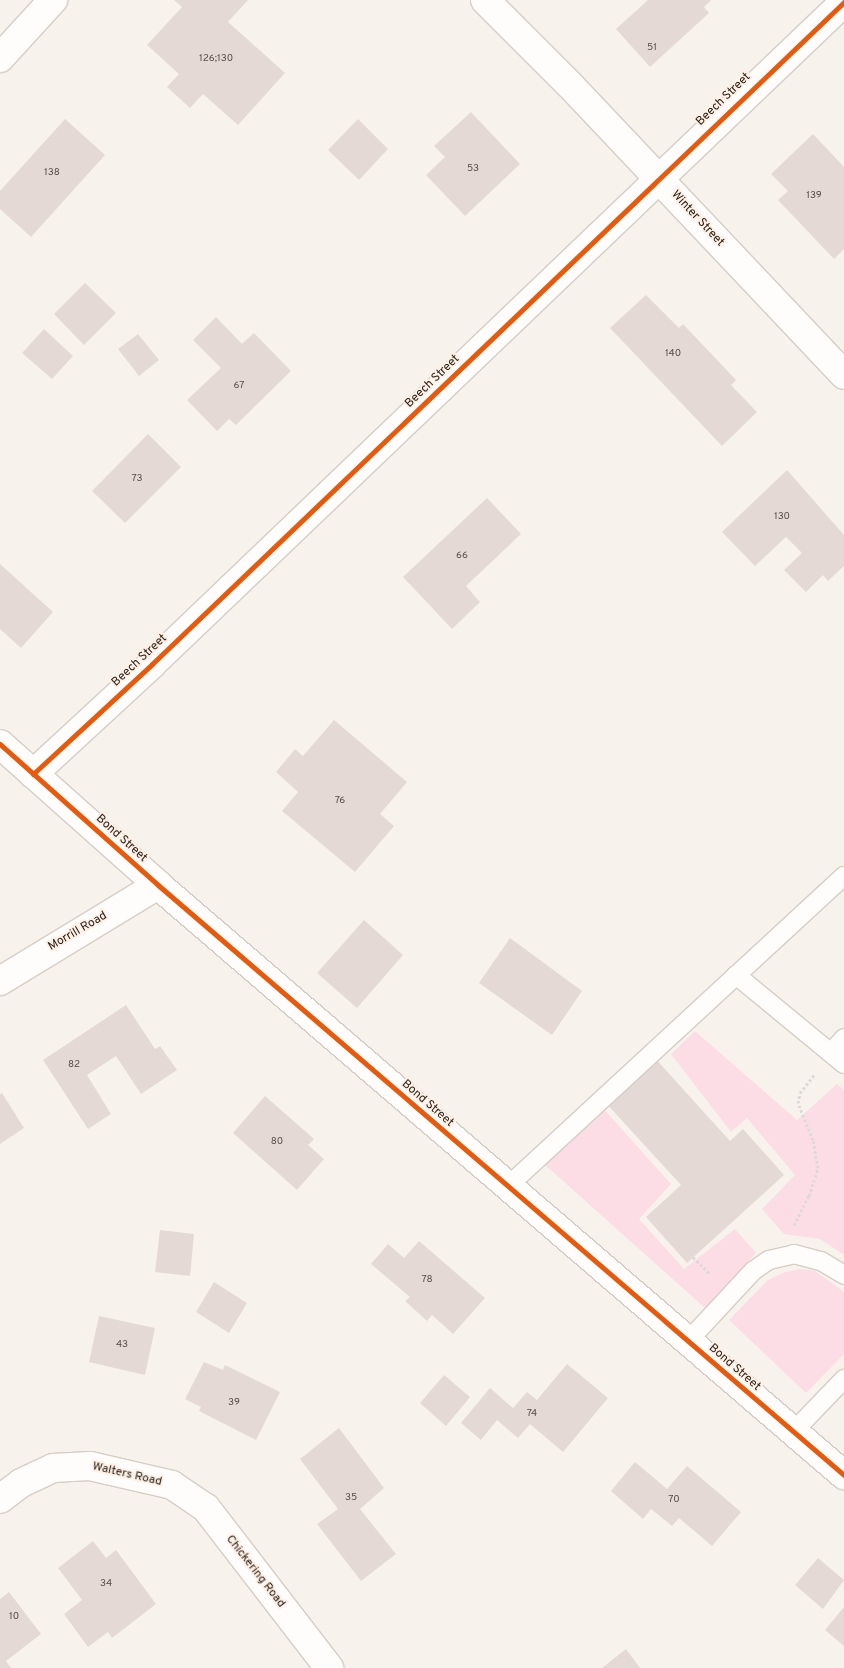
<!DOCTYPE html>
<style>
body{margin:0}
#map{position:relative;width:844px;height:1668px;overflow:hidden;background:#f8f2ec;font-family:Overpass,sans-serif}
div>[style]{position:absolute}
.green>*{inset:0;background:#fcdde5}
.building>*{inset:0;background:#e4d9d5}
.path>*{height:3px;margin-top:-1.5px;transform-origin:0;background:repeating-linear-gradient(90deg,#dcdad8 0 2.5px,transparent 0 5px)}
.roads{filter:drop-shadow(1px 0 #d6cec6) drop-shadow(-1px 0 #d6cec6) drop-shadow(0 1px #d6cec6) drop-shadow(0 -1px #d6cec6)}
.lane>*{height:18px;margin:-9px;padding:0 9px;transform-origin:9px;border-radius:9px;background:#fefdfc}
.street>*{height:28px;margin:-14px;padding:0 14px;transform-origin:14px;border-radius:14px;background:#fefdfc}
.secondary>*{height:28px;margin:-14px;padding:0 14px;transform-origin:14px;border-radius:14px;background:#fefdfc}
.cycleway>*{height:5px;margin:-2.5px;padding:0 2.5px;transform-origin:2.5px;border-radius:2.5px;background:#e8590c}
span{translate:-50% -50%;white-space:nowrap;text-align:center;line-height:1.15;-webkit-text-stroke:4px #fdf1e7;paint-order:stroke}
.number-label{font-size:10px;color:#594e46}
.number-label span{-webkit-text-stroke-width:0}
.street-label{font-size:12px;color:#2b2017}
</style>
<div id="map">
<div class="green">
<div style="clip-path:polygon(695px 1031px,797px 1120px,837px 1084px,844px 1090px,844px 1255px,820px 1239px,784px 1234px,762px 1209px,795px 1175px,747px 1118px,731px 1132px,671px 1054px)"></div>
<div style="clip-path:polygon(602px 1107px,671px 1184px,639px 1219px,684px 1269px,735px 1229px,756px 1253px,705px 1308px,544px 1164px)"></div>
<div style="clip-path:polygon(800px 1269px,815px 1271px,844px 1292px,844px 1354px,806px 1393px,729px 1320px,768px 1280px,785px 1272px)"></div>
</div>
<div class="building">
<div style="clip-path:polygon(174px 0,248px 0,228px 22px,285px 73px,238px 125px,203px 94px,190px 108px,167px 87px,179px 74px,147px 45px,182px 7px)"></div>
<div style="clip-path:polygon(648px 0,711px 0,704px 7px,709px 13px,650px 67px,616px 29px)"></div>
<div style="clip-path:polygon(471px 112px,520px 164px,465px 216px,426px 175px,445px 157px,434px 146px)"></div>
<div style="clip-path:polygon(65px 119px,105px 155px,31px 237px,0 209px,0 191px)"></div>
<div style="clip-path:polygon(358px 119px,388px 149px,359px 180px,328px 150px)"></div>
<div style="clip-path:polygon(813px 134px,844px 167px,844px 249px,834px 259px,778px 200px,788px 191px,771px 174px)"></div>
<div style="clip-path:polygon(85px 283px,116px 313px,84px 345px,54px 314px)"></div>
<div style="clip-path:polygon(646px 295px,679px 328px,683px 324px,736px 380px,731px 385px,757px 412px,722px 446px,610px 328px)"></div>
<div style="clip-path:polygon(216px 317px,242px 344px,254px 333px,291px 371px,236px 425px,229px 419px,217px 431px,187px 400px,221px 368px,193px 340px)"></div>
<div style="clip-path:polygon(44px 329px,73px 356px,52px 379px,22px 353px)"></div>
<div style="clip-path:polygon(138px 334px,159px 360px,139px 376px,118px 349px)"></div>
<div style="clip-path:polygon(148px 434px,181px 467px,125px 523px,92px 491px)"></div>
<div style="clip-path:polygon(787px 470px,844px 535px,844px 566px,828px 581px,823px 575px,806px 592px,784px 570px,802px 553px,786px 537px,755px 566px,722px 532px)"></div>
<div style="clip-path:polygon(487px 498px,521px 534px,466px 586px,480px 602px,452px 629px,403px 577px)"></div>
<div style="clip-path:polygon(0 564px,53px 612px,21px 648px,0 629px)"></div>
<div style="clip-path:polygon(334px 720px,407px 782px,380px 814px,394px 826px,355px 872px,282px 811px,298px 792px,276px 772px,295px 749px,303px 756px)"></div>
<div style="clip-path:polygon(364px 920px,403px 955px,357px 1008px,317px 973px)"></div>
<div style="clip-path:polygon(510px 938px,582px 991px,552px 1035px,479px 983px)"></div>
<div style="clip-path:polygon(126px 1005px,155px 1049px,160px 1046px,177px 1070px,141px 1094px,116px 1056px,87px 1075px,111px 1114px,88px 1129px,43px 1060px)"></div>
<div style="clip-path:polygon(654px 1057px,730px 1141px,743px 1129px,784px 1175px,687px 1263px,646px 1217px,681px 1185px,605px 1102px)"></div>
<div style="clip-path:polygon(2px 1093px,24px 1128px,0 1144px,0 1094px)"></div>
<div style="clip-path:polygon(265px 1096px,314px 1139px,308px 1145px,324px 1159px,297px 1190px,233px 1133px)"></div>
<div style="clip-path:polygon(160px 1230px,194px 1234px,190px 1276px,155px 1272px)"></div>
<div style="clip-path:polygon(419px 1241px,485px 1298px,453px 1334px,432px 1315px,427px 1321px,405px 1301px,410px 1297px,371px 1264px,388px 1244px,404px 1258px)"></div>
<div style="clip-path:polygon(214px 1282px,247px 1303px,229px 1333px,196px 1312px)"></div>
<div style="clip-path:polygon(99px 1316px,155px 1328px,145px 1375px,89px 1362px)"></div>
<div style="clip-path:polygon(204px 1362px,223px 1370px,225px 1365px,280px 1392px,256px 1440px,199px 1411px,201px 1407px,185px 1399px)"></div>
<div style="clip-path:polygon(567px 1364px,608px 1398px,563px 1452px,530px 1424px,518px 1438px,497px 1420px,481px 1440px,461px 1423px,490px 1388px,513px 1408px,527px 1392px,537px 1400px)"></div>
<div style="clip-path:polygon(444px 1375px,470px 1397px,446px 1426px,420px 1403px)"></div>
<div style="clip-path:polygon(339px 1428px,384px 1488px,360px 1509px,396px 1554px,361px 1581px,317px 1524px,338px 1509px,300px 1459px)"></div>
<div style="clip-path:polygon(635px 1462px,667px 1489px,687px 1466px,741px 1512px,712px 1546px,679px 1518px,672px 1526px,651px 1509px,643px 1519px,611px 1491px)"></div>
<div style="clip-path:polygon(93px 1541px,106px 1558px,116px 1550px,156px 1604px,112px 1638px,108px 1632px,88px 1647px,64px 1614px,82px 1600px,58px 1568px)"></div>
<div style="clip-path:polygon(818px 1558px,844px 1580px,823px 1609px,795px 1585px)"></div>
<div style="clip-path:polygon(9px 1592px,41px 1634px,6px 1661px,11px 1668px,0 1668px,0 1599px)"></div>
<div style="clip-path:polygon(844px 1607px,844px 1646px,825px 1630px)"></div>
<div style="clip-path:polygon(626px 1649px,640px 1668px,602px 1668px)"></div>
</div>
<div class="path">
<div style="left:794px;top:1225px;width:33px;rotate:-63deg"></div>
<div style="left:809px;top:1196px;width:29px;rotate:-72deg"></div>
<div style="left:818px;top:1168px;width:28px;rotate:-100deg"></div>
<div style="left:813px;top:1140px;width:40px;rotate:-112deg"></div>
<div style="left:798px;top:1103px;width:10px;rotate:-79deg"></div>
<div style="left:800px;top:1093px;width:23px;rotate:-52deg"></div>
<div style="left:693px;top:1257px;width:25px;rotate:45deg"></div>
</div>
<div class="roads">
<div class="lane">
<div style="left:736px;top:975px;width:140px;rotate:39.5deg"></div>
<div style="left:831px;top:1053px;width:20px;rotate:-49deg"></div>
<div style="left:507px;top:1187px;width:459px;rotate:-42.7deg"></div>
<div style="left:688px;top:1341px;width:96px;rotate:-47.1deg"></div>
<div style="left:753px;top:1271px;width:19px;rotate:-35deg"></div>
<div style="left:769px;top:1260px;width:26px;rotate:-13deg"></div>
<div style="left:794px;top:1254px;width:28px;rotate:15deg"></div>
<div style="left:821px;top:1261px;width:27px;rotate:31deg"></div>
<div style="left:793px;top:1432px;width:74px;rotate:-46.1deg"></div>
</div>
<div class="street">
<div style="left:0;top:744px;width:212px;rotate:41.7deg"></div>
<div style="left:158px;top:885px;width:905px;rotate:40.7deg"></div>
<div style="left:33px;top:774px;width:162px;rotate:-42.7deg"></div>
<div style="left:152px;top:664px;width:958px;rotate:-43.73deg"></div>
<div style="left:0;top:981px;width:185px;rotate:-31.3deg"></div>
<div style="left:0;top:1499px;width:26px;rotate:-37deg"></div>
<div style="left:21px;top:1483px;width:35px;rotate:-25deg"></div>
<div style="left:53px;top:1468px;width:37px;rotate:-3deg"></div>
<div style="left:90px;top:1466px;width:84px;rotate:13deg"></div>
<div style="left:172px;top:1485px;width:41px;rotate:34.1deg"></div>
<div style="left:206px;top:1508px;width:202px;rotate:52.4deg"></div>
</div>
<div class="secondary">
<div style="left:485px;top:0;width:120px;rotate:45deg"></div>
<div style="left:570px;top:85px;width:399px;rotate:46.6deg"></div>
<div style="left:0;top:58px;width:79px;rotate:-47.6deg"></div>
</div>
</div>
<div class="cycleway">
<div style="left:0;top:744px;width:212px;rotate:41.7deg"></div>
<div style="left:158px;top:885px;width:905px;rotate:40.7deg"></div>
<div style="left:33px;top:774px;width:162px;rotate:-42.7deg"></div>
<div style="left:152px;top:664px;width:958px;rotate:-43.73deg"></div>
</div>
<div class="number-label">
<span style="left:652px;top:48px">51</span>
<span style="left:216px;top:59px">126;130</span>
<span style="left:473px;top:169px">53</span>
<span style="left:52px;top:173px">138</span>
<span style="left:814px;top:196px">139</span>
<span style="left:673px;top:354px">140</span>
<span style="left:239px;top:386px">67</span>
<span style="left:137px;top:479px">73</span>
<span style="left:782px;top:517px">130</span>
<span style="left:462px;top:556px">66</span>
<span style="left:340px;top:801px">76</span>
<span style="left:74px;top:1065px">82</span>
<span style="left:277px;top:1142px">80</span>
<span style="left:427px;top:1280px">78</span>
<span style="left:122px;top:1345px">43</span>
<span style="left:234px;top:1403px">39</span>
<span style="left:532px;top:1414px">74</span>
<span style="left:351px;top:1498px">35</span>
<span style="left:674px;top:1500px">70</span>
<span style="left:106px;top:1584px">34</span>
<span style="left:14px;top:1617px">10</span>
</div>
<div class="street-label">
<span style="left:724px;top:100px;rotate:-44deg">Beech Street</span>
<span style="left:697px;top:219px;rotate:47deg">Winter Street</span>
<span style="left:433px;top:382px;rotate:-44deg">Beech Street</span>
<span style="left:140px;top:661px;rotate:-43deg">Beech Street</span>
<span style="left:121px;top:839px;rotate:42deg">Bond Street</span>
<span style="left:78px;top:932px;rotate:-30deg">Morrill Road</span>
<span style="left:427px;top:1104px;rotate:41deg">Bond Street</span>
<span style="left:734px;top:1368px;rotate:41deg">Bond Street</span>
<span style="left:127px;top:1475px;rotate:13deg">Walters Road</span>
<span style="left:255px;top:1572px;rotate:52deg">Chickering Road</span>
</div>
</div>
